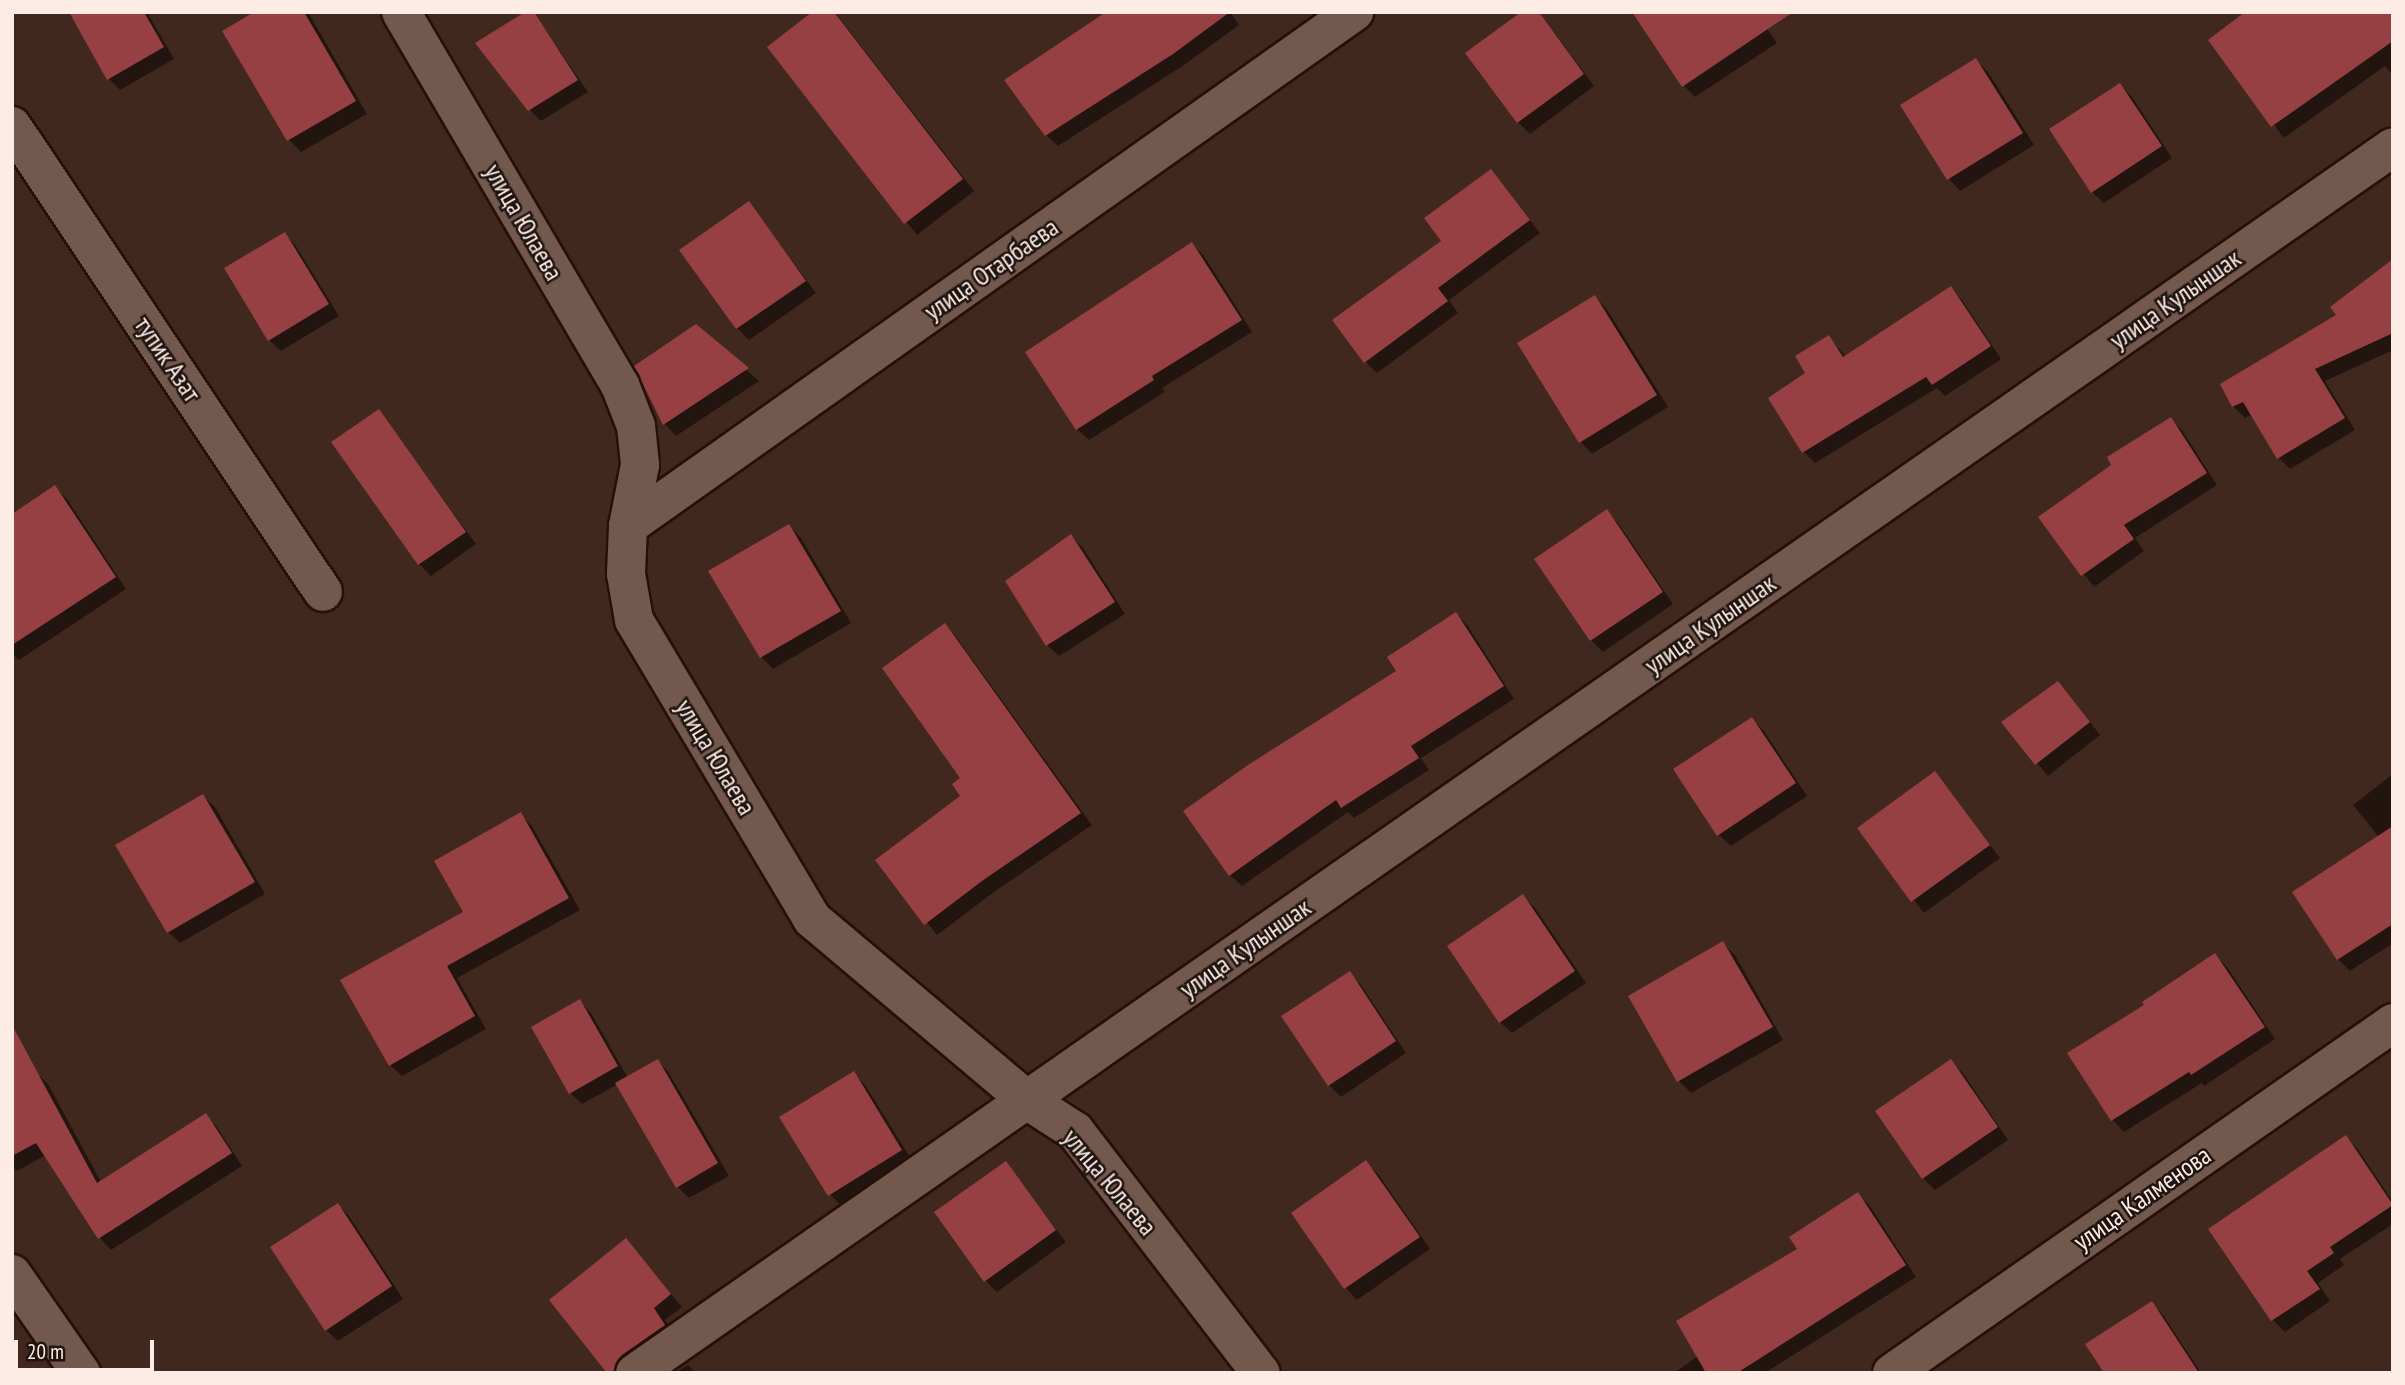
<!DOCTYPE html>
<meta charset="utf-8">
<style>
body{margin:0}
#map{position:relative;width:2405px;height:1385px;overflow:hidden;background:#40281e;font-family:"PT Sans Narrow",sans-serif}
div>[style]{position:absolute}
.shadow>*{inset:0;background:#0007}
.building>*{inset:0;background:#964044}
.roads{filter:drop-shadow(2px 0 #261007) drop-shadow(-2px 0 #261007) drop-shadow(0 2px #261007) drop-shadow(0 -2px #261007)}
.minor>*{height:38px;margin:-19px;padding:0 19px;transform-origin:19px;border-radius:19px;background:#73584d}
span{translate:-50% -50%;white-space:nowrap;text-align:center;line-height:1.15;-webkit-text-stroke:5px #1f1410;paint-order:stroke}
.street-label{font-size:26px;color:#fdece6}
.frame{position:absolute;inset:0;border:14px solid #fdece6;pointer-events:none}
.scale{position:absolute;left:14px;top:1340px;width:140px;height:32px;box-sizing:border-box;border:4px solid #fdece6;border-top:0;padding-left:9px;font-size:21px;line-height:24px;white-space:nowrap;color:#fdece6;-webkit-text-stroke:5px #1f1410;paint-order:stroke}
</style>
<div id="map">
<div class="shadow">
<div style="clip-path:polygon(85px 12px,147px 12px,174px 59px,120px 90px,108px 78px)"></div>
<div style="clip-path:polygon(258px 12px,308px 12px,367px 114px,301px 152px,289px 140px,225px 32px)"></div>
<div style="clip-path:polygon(533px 12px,588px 92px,541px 121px,530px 110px)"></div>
<div style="clip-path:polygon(814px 12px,834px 12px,837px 15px,974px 191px,917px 235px,769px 47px)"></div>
<div style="clip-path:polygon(1109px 12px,1230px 12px,1239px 25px,1184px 65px,1058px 146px,1046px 135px)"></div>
<div style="clip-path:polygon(1539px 12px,1594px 86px,1530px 134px,1518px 122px)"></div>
<div style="clip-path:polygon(1756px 12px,1777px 43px,1695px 97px,1683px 85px)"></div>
<div style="clip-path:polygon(2393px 12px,2393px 76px,2385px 66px,2284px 138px,2210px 40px)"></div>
<div style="clip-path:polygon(1976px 60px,1988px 72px,2034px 145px,1960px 191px,1949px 179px,1903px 106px)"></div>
<div style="clip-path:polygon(2120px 85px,2132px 97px,2172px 158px,2104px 203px,2092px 192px)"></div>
<div style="clip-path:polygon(1491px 171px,1540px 233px,1449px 300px,1458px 313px,1377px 373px,1365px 361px)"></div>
<div style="clip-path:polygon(749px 203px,816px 293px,749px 340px,737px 328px)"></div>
<div style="clip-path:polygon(284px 234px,296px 246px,339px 316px,281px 351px,269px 340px)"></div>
<div style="clip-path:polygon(1192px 244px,1204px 256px,1252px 332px,1162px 388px,1165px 392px,1089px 440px,1077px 429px)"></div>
<div style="clip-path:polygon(2393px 283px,2393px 350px,2325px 381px,2355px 430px,2290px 469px,2279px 458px,2253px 414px,2245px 418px,2233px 406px)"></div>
<div style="clip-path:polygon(1950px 288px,1962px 300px,2001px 359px,1945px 396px,1937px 388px,1815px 463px,1803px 451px,1829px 337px,1846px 357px)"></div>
<div style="clip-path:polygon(1595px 297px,1606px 308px,1668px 407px,1592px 454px,1581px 442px,1519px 344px)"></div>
<div style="clip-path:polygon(696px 326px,759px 381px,676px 436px,665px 424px,636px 367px)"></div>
<div style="clip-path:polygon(378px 411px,476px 544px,431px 576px,419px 564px)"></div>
<div style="clip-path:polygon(2170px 419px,2182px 430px,2217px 485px,2135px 538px,2144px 551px,2094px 587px,2041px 517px,2114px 465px)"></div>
<div style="clip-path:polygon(55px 488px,67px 499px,126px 589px,19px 660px,12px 654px,12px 516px)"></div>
<div style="clip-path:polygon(1606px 511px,1618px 523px,1673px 604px,1603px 652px,1591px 640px)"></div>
<div style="clip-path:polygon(789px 526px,801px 538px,851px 623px,773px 669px,761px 657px)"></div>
<div style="clip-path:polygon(1071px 536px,1083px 548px,1125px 614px,1059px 656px,1047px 645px)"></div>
<div style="clip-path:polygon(1456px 614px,1468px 626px,1514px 699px,1421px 758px,1429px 770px,1354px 818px,1348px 812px,1242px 886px,1230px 875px,1398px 672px)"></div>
<div style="clip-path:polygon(945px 625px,956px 637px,1092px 825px,994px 892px,937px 935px,878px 860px,963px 797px)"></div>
<div style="clip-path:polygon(2069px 695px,2100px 735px,2048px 776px,2004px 723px)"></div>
<div style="clip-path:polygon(1752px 719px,1764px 731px,1807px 796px,1731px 846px,1719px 835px)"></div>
<div style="clip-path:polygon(1935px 773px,2000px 858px,1924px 913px,1859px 828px)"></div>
<div style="clip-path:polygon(2393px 774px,2393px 943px,2350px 971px,2338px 959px,2379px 837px,2353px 805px)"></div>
<div style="clip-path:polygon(203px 796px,215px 807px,265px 894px,180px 943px,168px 932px)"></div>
<div style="clip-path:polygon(520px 814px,532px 826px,580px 910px,457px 978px,486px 1029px,402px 1076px,390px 1065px,466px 913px)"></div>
<div style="clip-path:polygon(1523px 897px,1535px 908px,1586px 983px,1512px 1033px,1500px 1022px)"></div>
<div style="clip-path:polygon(1723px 944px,1735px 955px,1783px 1040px,1691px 1093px,1679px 1081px,1630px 997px)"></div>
<div style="clip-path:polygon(2215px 955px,2227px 967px,2275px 1039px,2204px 1086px,2202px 1083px,2124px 1132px,2113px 1120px,2070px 1054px,2147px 1005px)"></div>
<div style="clip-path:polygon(1349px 973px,1361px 985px,1406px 1053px,1341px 1097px,1329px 1085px)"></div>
<div style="clip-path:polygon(580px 1001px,591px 1013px,628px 1078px,658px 1061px,669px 1073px,729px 1176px,689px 1198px,678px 1187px,618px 1084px,582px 1104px,570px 1093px)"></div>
<div style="clip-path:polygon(1951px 1062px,1963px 1073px,2008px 1140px,1935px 1190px,1923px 1178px)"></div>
<div style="clip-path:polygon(37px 1073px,48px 1084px,101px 1182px,205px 1116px,217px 1127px,242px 1166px,111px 1250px,100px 1238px,46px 1155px,17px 1171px,12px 1166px,12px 1085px)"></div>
<div style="clip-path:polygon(853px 1073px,865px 1085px,913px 1162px,841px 1206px,830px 1194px)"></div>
<div style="clip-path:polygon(2346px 1137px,2357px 1148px,2393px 1202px,2393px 1224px,2340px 1259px,2344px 1265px,2318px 1283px,2330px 1301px,2285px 1332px,2273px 1320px,2210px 1230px)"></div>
<div style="clip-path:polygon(1005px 1163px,1066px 1242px,997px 1292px,985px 1280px)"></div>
<div style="clip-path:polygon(1366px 1163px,1378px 1174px,1430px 1249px,1357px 1300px,1346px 1288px,1294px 1213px)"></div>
<div style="clip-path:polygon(1858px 1194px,1870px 1206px,1916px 1277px,1765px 1373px,1674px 1373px,1698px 1356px)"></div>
<div style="clip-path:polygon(338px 1205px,349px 1216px,403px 1299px,338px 1341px,326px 1330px)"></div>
<div style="clip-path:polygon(626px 1240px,682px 1307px,665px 1320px,676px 1338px,630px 1373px,607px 1373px)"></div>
<div style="clip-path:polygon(2152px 1303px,2163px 1315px,2201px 1373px,2106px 1373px)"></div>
<div style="clip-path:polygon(688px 1365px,696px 1373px,675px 1373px)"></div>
</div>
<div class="building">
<div style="clip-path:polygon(69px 12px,144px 12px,164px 47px,107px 80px)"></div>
<div style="clip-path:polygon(254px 12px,304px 12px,356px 101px,287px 141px,222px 31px)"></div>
<div style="clip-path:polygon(525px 12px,534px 12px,578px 80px,528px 111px,475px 43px)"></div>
<div style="clip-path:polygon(812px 12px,834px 12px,963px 179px,904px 224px,767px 47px)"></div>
<div style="clip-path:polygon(1106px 12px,1230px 12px,1173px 54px,1045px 136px,1004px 80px)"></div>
<div style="clip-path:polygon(1521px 12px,1539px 12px,1584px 74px,1517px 123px,1465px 53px)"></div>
<div style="clip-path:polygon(1632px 12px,1793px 12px,1682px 87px)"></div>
<div style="clip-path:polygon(2245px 12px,2393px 12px,2393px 41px,2271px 127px,2208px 40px)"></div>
<div style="clip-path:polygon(1976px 58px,2023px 133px,1947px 180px,1900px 105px)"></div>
<div style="clip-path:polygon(2120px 83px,2162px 146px,2091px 193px,2049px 129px)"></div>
<div style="clip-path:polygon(1491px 169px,1530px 220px,1438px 288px,1448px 301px,1364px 363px,1332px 320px,1441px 241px,1424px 218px)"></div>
<div style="clip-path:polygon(749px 201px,806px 281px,736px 329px,679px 250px)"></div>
<div style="clip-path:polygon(285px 232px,329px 304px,268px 341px,224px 268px)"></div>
<div style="clip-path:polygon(1192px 242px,1242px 320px,1152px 376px,1154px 380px,1076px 430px,1025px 352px)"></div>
<div style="clip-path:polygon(2393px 259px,2393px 333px,2315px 369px,2345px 418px,2277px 459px,2243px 402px,2232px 407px,2220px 384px,2336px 315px,2330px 307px)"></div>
<div style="clip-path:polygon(1951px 286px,1991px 346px,1932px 385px,1926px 377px,1802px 453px,1768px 398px,1805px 373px,1795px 356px,1829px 335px,1843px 357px)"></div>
<div style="clip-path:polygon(1595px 295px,1657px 395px,1579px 443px,1517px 343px)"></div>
<div style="clip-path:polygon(696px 324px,749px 368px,663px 425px,634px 366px)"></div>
<div style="clip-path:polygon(379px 409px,466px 532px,418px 565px,331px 442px)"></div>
<div style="clip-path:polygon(2171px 417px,2207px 473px,2124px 525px,2134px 539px,2081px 576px,2038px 517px,2111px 465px,2107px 457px)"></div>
<div style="clip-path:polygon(55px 485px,116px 577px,12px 645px,12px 514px)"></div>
<div style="clip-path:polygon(1607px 509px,1663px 592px,1590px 641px,1534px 559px)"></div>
<div style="clip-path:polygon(789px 524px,841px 611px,760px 658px,708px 571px)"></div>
<div style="clip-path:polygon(1071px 534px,1115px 602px,1046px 646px,1005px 581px)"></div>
<div style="clip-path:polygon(1456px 612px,1504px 686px,1411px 746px,1419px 758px,1341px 808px,1336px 800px,1229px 876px,1183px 811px,1248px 765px,1396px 671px,1387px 657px)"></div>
<div style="clip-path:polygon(945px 623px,1081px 813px,982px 881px,924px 925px,875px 860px,960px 796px,952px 784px,960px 778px,882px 668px)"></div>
<div style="clip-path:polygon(2058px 681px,2090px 722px,2035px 765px,2001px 722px)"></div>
<div style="clip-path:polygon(1752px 717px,1796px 783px,1717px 836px,1673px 769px)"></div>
<div style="clip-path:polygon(1935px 771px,1990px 845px,1911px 902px,1857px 828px)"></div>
<div style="clip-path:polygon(203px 794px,255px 882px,167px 933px,115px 845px)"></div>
<div style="clip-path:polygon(521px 812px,569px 898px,447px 966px,475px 1016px,389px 1066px,340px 980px,463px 912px,434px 861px)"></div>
<div style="clip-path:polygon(2393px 826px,2393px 924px,2337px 960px,2292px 892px)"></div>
<div style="clip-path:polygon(1523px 894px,1575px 971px,1499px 1023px,1447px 946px)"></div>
<div style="clip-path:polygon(1723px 941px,1773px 1027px,1677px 1082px,1628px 996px)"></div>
<div style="clip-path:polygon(2215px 953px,2265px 1027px,2191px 1075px,2189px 1072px,2111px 1121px,2067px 1053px,2144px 1005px,2142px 1002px)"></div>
<div style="clip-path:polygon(1350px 971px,1396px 1041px,1328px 1086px,1281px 1016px)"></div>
<div style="clip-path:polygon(580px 999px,618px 1066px,569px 1094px,531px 1027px)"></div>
<div style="clip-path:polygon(12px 1025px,97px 1183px,206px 1113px,232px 1153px,98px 1239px,36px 1143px,12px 1156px)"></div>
<div style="clip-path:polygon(658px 1059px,718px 1163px,676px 1188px,615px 1083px)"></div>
<div style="clip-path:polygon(1951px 1059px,1998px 1127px,1922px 1179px,1875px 1111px)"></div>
<div style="clip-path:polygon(854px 1071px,902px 1150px,828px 1196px,779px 1117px)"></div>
<div style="clip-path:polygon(2346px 1135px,2393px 1205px,2330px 1247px,2334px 1253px,2307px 1271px,2320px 1289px,2271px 1321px,2208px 1229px)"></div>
<div style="clip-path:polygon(1366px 1160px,1420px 1237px,1344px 1289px,1291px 1213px)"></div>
<div style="clip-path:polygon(1006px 1161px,1056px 1230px,984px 1282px,934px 1212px)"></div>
<div style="clip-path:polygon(1858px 1192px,1906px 1265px,1737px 1373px,1706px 1373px,1676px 1321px,1797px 1249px,1789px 1237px)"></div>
<div style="clip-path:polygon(338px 1203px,392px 1286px,325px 1331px,270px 1247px)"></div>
<div style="clip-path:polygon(626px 1238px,671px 1294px,654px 1308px,665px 1325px,622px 1355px,616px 1363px,613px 1373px,607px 1373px,549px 1300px)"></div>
<div style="clip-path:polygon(2152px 1301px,2199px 1373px,2104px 1373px,2085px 1344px)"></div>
</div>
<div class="roads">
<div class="minor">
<div style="left:401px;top:12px;width:433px;rotate:59.6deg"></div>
<div style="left:620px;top:385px;width:44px;rotate:68.7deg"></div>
<div style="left:636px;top:426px;width:39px;rotate:84deg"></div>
<div style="left:640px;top:465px;width:62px;rotate:101.1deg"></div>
<div style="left:628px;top:526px;width:48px;rotate:92.4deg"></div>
<div style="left:626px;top:574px;width:47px;rotate:80.1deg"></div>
<div style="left:634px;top:620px;width:348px;rotate:59.2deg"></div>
<div style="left:812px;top:919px;width:281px;rotate:40.1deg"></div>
<div style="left:1027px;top:1100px;width:57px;rotate:32.9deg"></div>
<div style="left:1075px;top:1131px;width:305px;rotate:52.5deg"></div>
<div style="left:12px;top:126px;width:560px;rotate:56.28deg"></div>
<div style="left:628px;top:526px;width:890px;rotate:-35.3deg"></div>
<div style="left:12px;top:1274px;width:121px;rotate:55.1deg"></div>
<div style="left:635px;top:1373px;width:2143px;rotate:-34.89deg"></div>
<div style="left:1892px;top:1373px;width:611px;rotate:-34.94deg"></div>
</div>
</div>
<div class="street-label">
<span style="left:524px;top:222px;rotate:60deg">улица Юлаева</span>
<span style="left:991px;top:269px;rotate:-35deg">улица Отарбаева</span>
<span style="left:2175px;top:299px;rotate:-35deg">улица Кулыншак</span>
<span style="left:168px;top:359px;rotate:56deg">тупик Азат</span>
<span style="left:1710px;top:624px;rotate:-35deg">улица Кулыншак</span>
<span style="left:716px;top:757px;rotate:59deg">улица Юлаева</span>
<span style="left:1245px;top:948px;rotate:-35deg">улица Кулыншак</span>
<span style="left:1110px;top:1182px;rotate:50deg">улица Юлаева</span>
<span style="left:2142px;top:1198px;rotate:-35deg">улица Калменова</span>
</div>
<div class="frame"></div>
<div class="scale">20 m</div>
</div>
